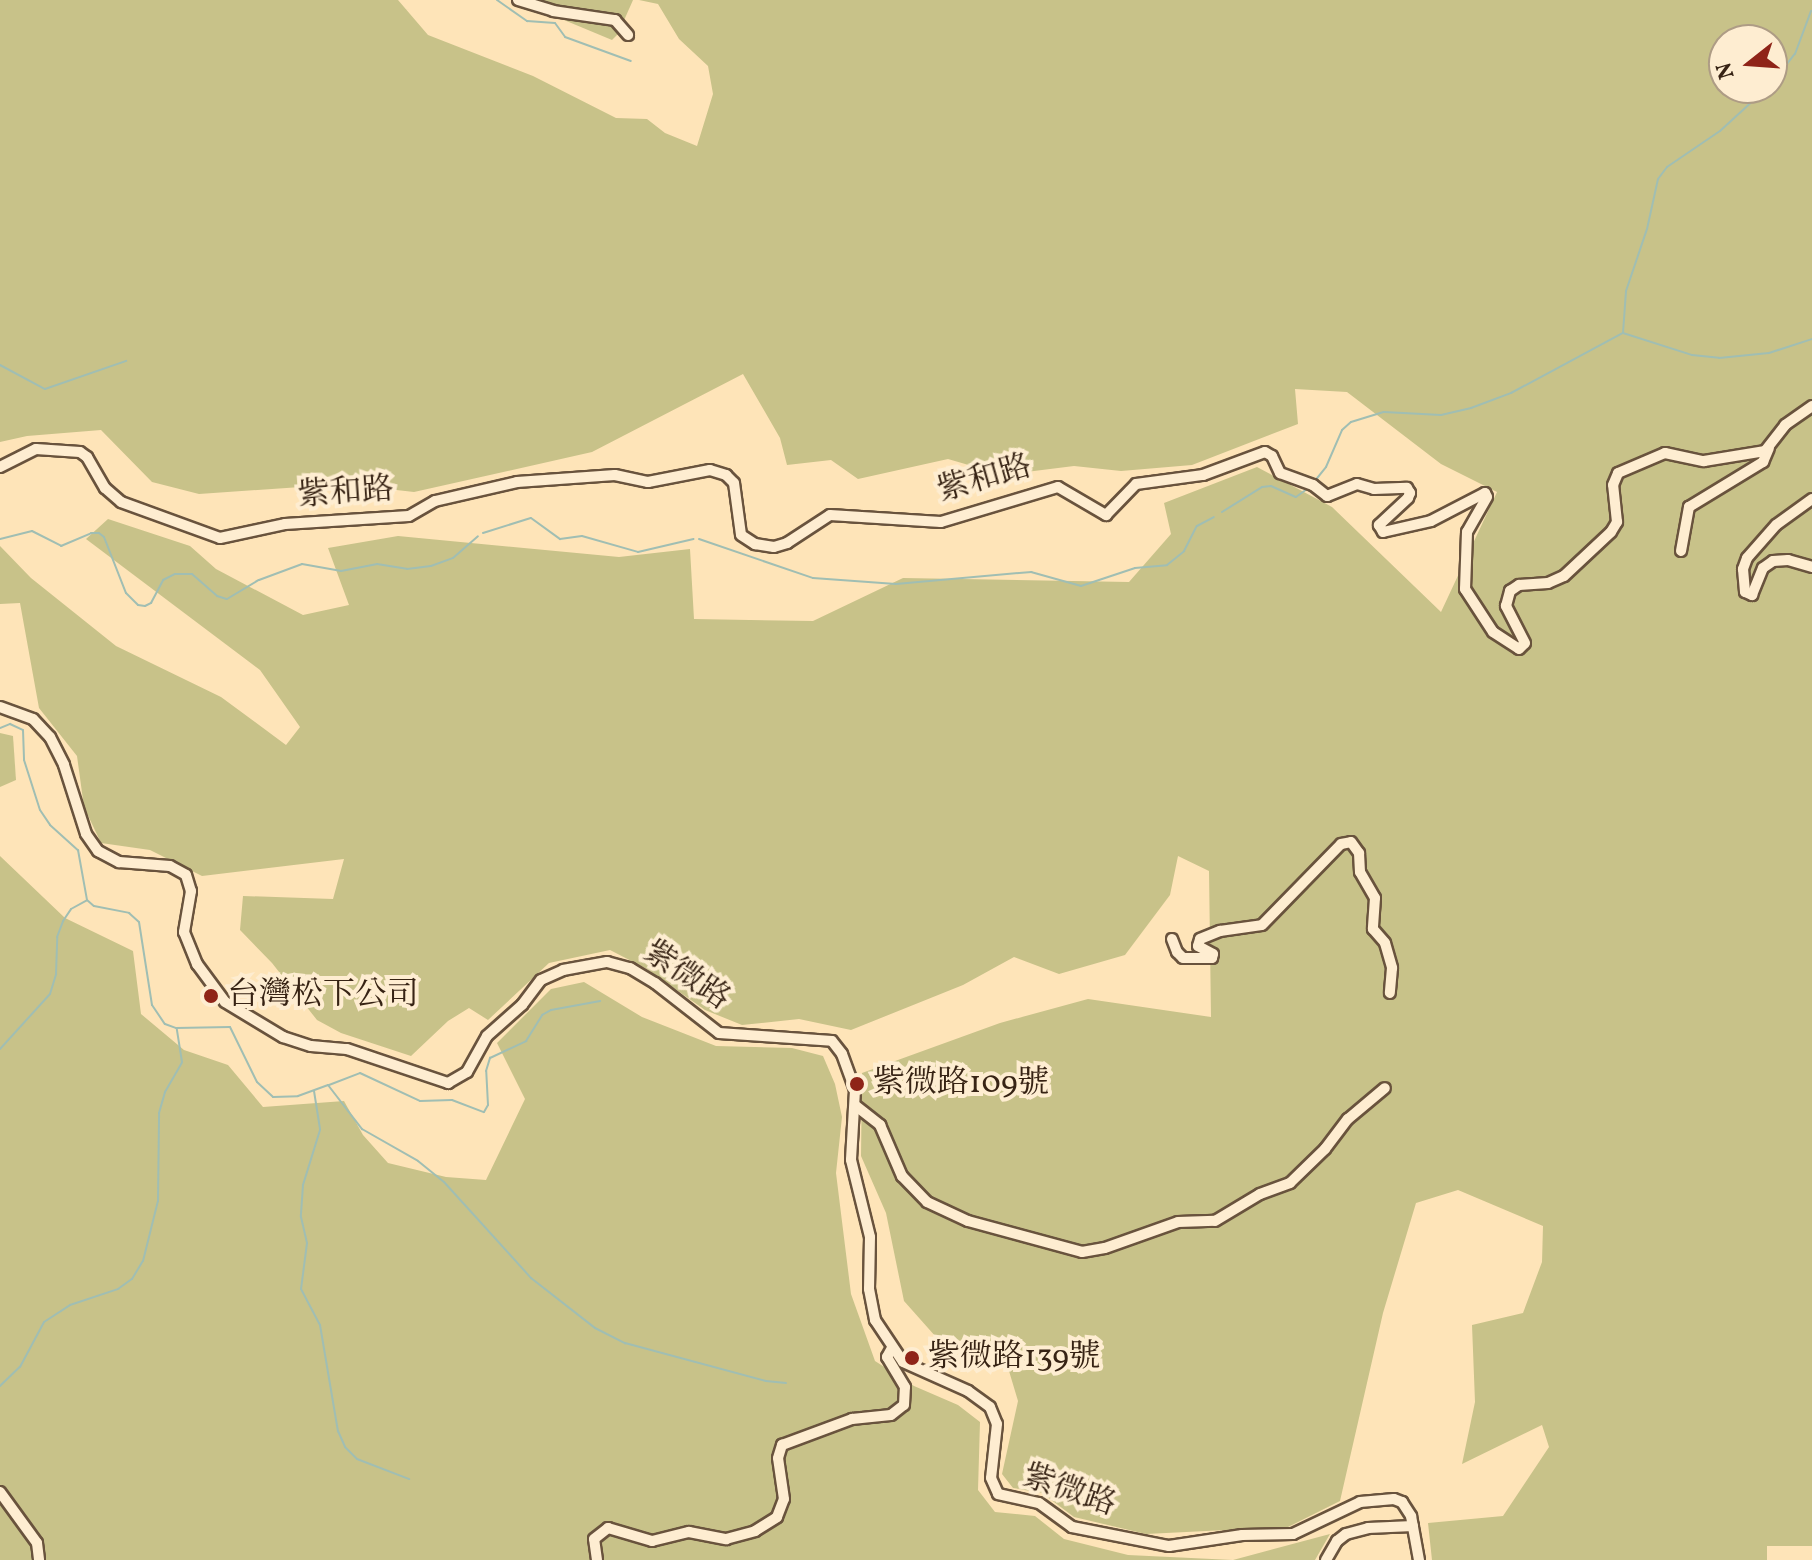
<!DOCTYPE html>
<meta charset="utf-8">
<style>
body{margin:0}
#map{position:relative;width:1812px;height:1560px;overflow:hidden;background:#fee4b8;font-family:Vollkorn,"Noto Serif TC",serif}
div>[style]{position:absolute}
.green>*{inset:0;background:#c8c289}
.stream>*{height:2px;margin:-1px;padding:0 1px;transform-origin:1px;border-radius:1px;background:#a0beb3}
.roads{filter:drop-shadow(2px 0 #69533d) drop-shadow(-2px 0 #69533d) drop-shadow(0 2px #69533d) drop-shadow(0 -2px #69533d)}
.minor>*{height:10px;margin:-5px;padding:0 5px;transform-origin:5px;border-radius:5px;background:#feedd1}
.dots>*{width:22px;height:22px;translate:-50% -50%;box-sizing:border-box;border:4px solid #feedd1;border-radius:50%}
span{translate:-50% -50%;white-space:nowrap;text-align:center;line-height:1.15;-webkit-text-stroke:8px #feedd1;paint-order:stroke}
.street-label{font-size:32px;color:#372314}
.poi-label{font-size:32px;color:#372314}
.left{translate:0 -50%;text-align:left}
.north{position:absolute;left:1708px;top:24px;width:80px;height:80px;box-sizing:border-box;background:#feedd1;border:2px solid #ae9c85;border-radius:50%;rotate:253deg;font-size:22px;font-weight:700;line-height:32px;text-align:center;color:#372314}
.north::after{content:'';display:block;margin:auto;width:28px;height:36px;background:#8f2418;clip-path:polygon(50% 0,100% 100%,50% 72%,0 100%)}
</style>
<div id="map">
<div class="green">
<div style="clip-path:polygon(evenodd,0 0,398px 0,428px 35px,533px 76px,616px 118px,647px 119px,665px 133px,697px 146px,713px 94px,708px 66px,679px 39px,658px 4px,639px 0,1812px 0,1812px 1546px,1767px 1546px,1767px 1560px,1432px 1560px,1428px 1523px,1503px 1516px,1549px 1447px,1542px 1425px,1462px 1464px,1475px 1402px,1472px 1325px,1523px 1313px,1542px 1262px,1543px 1226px,1458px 1190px,1416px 1203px,1383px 1313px,1340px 1501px,1288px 1527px,1146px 1534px,1074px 1517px,1042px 1493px,1013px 1488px,1002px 1474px,1018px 1401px,1006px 1361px,944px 1346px,904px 1301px,886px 1213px,861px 1156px,862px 1073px,1000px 1023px,1088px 999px,1211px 1017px,1209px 871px,1178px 856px,1170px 895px,1125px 955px,1059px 974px,1014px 957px,963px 985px,851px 1030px,799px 1019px,742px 1025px,705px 1010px,647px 969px,610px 950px,549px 963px,488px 1020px,469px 1008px,448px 1021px,411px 1056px,341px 1033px,317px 1020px,272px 963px,240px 930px,243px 896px,333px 899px,344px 859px,202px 876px,150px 850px,101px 843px,84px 807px,77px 756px,39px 708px,20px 603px,0 604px,0 546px,31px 578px,116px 646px,221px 697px,286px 745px,300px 727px,260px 670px,86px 539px,108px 519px,190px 546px,216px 569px,303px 615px,349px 605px,328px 548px,398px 536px,619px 557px,690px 549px,694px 619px,813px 621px,903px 578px,1129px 582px,1171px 534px,1164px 503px,1257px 467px,1332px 507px,1441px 612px,1497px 492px,1441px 464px,1347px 392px,1295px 389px,1298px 424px,1192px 465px,1121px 471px,1074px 466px,1003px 475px,948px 459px,858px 479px,831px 460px,787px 465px,780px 438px,743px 374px,592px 452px,414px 492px,344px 484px,199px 494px,152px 482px,101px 430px,27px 436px,0 442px,0 0,1724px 40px,1772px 40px,1772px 88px,1724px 88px,1724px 40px)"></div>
<div style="clip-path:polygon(516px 0,633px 0,618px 34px,612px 40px)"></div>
<div style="clip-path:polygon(0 733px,13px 736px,16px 780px,0 787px)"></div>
<div style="clip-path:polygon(0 856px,65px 918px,133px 951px,141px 1014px,184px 1050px,228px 1065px,263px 1107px,344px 1101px,363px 1135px,388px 1163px,446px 1177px,486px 1180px,525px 1099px,497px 1043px,551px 989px,584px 982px,642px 1017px,716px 1046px,792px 1048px,823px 1056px,835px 1084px,842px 1117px,836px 1173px,851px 1294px,875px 1361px,914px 1386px,958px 1405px,980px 1422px,978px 1490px,995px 1512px,1035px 1516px,1064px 1539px,1128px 1555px,1233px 1560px,1330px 1534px,1315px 1560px,0 1560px)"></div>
</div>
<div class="stream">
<div style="left:497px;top:0;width:37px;rotate:35deg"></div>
<div style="left:527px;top:21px;width:28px;rotate:4deg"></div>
<div style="left:555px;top:23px;width:17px;rotate:54deg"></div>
<div style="left:565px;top:37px;width:70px;rotate:20deg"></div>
<div style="left:1772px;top:83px;width:37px;rotate:-52deg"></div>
<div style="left:1795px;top:54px;width:46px;rotate:-69.6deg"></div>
<div style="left:1623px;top:333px;width:42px;rotate:-85.9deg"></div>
<div style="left:1626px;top:291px;width:65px;rotate:-71.3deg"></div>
<div style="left:1647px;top:229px;width:51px;rotate:-77.6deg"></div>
<div style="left:1658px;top:179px;width:15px;rotate:-53deg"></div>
<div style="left:1667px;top:167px;width:64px;rotate:-34.2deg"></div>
<div style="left:1720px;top:131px;width:64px;rotate:-42.5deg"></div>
<div style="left:0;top:365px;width:51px;rotate:28.1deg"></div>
<div style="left:45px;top:389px;width:86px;rotate:-19.1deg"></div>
<div style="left:1314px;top:482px;width:19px;rotate:-51deg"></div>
<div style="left:1326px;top:467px;width:40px;rotate:-66.6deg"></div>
<div style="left:1342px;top:430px;width:12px;rotate:-42deg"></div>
<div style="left:1351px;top:422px;width:34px;rotate:-17deg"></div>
<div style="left:1384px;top:412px;width:57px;rotate:3deg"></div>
<div style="left:1441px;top:415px;width:31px;rotate:-13deg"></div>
<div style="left:1471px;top:408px;width:43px;rotate:-20.6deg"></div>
<div style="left:1511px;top:393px;width:127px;rotate:-28.2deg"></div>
<div style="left:1623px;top:333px;width:72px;rotate:17.7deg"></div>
<div style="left:1692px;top:355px;width:27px;rotate:6deg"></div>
<div style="left:1719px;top:358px;width:50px;rotate:-5.7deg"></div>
<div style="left:1769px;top:353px;width:45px;rotate:-18deg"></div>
<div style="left:1222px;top:512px;width:47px;rotate:-32deg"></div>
<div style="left:1262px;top:487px;width:9px;rotate:-6deg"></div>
<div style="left:1271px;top:486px;width:27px;rotate:24deg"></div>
<div style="left:1296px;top:497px;width:17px;rotate:-36deg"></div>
<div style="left:483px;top:533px;width:50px;rotate:-17.4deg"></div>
<div style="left:531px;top:518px;width:36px;rotate:36deg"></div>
<div style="left:560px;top:539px;width:22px;rotate:-8deg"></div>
<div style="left:582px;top:536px;width:58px;rotate:15.9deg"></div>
<div style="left:638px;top:552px;width:57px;rotate:-13.1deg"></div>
<div style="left:0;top:539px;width:33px;rotate:-14deg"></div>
<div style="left:32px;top:531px;width:33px;rotate:27deg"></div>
<div style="left:61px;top:546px;width:33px;rotate:-23deg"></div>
<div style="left:91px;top:533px;width:8px"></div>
<div style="left:99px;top:533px;width:6px;rotate:39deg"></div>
<div style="left:104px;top:537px;width:60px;rotate:68.6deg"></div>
<div style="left:126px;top:593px;width:17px;rotate:45deg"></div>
<div style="left:138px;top:605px;width:7px;rotate:8deg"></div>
<div style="left:145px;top:606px;width:7px;rotate:-27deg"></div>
<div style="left:151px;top:603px;width:26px;rotate:-62deg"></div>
<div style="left:163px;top:580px;width:13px;rotate:-27deg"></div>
<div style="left:175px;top:574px;width:17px"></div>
<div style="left:192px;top:574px;width:33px;rotate:41deg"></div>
<div style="left:217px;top:596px;width:10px;rotate:17deg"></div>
<div style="left:227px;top:599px;width:37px;rotate:-31deg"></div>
<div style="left:259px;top:580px;width:46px;rotate:-20.4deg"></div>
<div style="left:302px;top:564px;width:40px;rotate:10deg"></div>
<div style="left:341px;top:571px;width:37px;rotate:-11deg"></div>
<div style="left:377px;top:564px;width:30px;rotate:9deg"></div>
<div style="left:407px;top:569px;width:24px;rotate:-7deg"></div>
<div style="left:431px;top:566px;width:23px;rotate:-20deg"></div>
<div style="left:453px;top:558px;width:33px;rotate:-41deg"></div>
<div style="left:699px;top:539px;width:120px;rotate:18.9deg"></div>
<div style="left:813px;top:578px;width:83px;rotate:4.1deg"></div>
<div style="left:896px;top:584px;width:136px;rotate:-5.1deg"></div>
<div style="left:1031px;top:572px;width:52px;rotate:15.6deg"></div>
<div style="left:1081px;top:586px;width:57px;rotate:-18.4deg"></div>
<div style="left:1135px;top:568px;width:32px;rotate:-5deg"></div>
<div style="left:1167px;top:565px;width:22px;rotate:-39deg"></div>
<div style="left:1184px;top:551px;width:28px;rotate:-63deg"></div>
<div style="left:1197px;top:526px;width:19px;rotate:-28deg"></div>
<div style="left:0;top:728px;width:11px;rotate:-22deg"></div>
<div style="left:10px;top:724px;width:14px;rotate:25deg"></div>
<div style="left:23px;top:730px;width:30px;rotate:88deg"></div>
<div style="left:24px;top:760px;width:52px;rotate:72.3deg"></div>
<div style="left:40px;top:810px;width:18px;rotate:56deg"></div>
<div style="left:50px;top:825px;width:38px;rotate:42deg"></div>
<div style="left:78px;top:850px;width:51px;rotate:79.8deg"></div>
<div style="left:87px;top:900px;width:9px;rotate:41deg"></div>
<div style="left:94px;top:906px;width:36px;rotate:11deg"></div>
<div style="left:129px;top:913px;width:13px;rotate:42deg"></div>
<div style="left:139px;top:922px;width:84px;rotate:81.1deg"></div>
<div style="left:152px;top:1005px;width:23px;rotate:56deg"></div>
<div style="left:165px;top:1024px;width:12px;rotate:20deg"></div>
<div style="left:176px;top:1028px;width:54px;rotate:-1.1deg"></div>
<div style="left:230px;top:1027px;width:61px;rotate:63.9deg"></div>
<div style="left:257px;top:1082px;width:22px;rotate:43deg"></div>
<div style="left:273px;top:1097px;width:25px;rotate:-2deg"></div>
<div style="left:298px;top:1096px;width:32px;rotate:-20deg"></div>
<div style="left:328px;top:1085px;width:56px;rotate:52.3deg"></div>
<div style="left:362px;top:1129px;width:64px;rotate:29.7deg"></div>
<div style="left:418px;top:1161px;width:33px;rotate:39deg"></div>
<div style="left:444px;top:1182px;width:130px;rotate:47.8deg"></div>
<div style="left:531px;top:1278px;width:81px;rotate:38deg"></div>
<div style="left:595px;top:1328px;width:34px;rotate:27deg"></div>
<div style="left:625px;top:1343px;width:146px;rotate:15.1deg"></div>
<div style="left:766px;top:1381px;width:20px;rotate:6deg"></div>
<div style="left:0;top:1049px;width:74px;rotate:-47.7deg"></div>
<div style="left:50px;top:994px;width:21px;rotate:-73deg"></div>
<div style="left:56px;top:974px;width:37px;rotate:-88deg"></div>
<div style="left:57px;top:937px;width:17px;rotate:-69deg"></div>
<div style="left:63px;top:921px;width:14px;rotate:-56deg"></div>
<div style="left:71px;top:909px;width:18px;rotate:-29deg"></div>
<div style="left:329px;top:1085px;width:33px;rotate:-21deg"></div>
<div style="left:360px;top:1073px;width:66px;rotate:25deg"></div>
<div style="left:420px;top:1101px;width:32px;rotate:-2deg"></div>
<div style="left:452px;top:1100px;width:34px;rotate:21deg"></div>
<div style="left:484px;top:1112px;width:8px;rotate:-60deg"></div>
<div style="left:488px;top:1105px;width:34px;rotate:-93deg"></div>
<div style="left:486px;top:1071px;width:14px;rotate:-73deg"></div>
<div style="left:490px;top:1058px;width:40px;rotate:-25deg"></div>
<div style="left:526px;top:1041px;width:31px;rotate:-58deg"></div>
<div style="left:542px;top:1015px;width:10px;rotate:-29deg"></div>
<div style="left:551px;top:1010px;width:50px;rotate:-10.4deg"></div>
<div style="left:314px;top:1091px;width:39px;rotate:81deg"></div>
<div style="left:320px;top:1130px;width:58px;rotate:107.2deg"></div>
<div style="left:303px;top:1185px;width:32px;rotate:94deg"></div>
<div style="left:301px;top:1217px;width:27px;rotate:77deg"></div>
<div style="left:307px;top:1243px;width:46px;rotate:97.4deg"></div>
<div style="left:301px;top:1289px;width:41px;rotate:62.2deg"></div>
<div style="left:320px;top:1325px;width:108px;rotate:80.4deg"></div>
<div style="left:338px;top:1431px;width:17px;rotate:66deg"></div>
<div style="left:345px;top:1447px;width:17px;rotate:45deg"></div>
<div style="left:357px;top:1459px;width:56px;rotate:21deg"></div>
<div style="left:0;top:1386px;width:28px;rotate:-44deg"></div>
<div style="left:20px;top:1367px;width:51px;rotate:-61.9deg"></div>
<div style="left:44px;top:1322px;width:31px;rotate:-33deg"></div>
<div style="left:70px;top:1305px;width:51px;rotate:-18.4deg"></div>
<div style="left:118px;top:1289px;width:17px;rotate:-36deg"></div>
<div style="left:132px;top:1279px;width:21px;rotate:-59deg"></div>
<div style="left:143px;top:1261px;width:62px;rotate:-76deg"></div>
<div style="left:158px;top:1201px;width:88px;rotate:-89.3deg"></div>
<div style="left:159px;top:1113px;width:22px;rotate:-74deg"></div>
<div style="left:165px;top:1092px;width:34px;rotate:-60deg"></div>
<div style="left:182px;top:1062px;width:33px;rotate:-99deg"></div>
</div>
<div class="roads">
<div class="minor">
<div style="left:518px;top:0;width:37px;rotate:17deg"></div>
<div style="left:553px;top:11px;width:63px;rotate:8.3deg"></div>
<div style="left:615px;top:20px;width:20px;rotate:49deg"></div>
<div style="left:0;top:467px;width:40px;rotate:-26.6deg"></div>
<div style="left:36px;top:449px;width:44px;rotate:3.9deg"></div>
<div style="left:80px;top:452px;width:9px;rotate:36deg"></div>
<div style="left:87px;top:457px;width:36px;rotate:60deg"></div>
<div style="left:105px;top:488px;width:21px;rotate:41deg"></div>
<div style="left:121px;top:502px;width:105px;rotate:20deg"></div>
<div style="left:220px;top:538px;width:66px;rotate:-12.2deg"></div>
<div style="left:285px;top:524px;width:124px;rotate:-3.7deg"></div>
<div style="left:409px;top:516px;width:30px;rotate:-30deg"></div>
<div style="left:435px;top:501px;width:84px;rotate:-13deg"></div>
<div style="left:517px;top:482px;width:98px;rotate:-4.1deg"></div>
<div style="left:615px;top:475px;width:34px;rotate:12deg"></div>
<div style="left:648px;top:482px;width:63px;rotate:-11deg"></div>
<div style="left:710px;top:470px;width:17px;rotate:17deg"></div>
<div style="left:726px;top:475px;width:11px;rotate:45deg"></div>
<div style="left:734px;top:483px;width:52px;rotate:82.3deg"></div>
<div style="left:741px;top:535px;width:17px;rotate:33deg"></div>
<div style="left:755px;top:544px;width:19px;rotate:9deg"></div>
<div style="left:774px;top:547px;width:14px;rotate:-17deg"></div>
<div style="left:787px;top:543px;width:51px;rotate:-33.1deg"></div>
<div style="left:830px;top:515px;width:111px;rotate:3.6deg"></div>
<div style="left:941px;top:522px;width:122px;rotate:-16.7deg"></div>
<div style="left:1058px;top:487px;width:56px;rotate:30.3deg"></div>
<div style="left:1106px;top:515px;width:43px;rotate:-45.9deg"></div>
<div style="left:1136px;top:484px;width:68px;rotate:-7.7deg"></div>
<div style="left:1203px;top:475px;width:66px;rotate:-20.4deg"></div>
<div style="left:1265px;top:452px;width:8px;rotate:30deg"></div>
<div style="left:1272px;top:456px;width:19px;rotate:65deg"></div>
<div style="left:1280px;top:473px;width:35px;rotate:20deg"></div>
<div style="left:1313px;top:485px;width:18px;rotate:38deg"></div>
<div style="left:1327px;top:496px;width:32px;rotate:-22deg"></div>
<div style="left:1357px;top:484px;width:18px;rotate:16deg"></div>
<div style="left:1374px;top:489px;width:33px;rotate:-2deg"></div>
<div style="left:1407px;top:488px;width:6px;rotate:59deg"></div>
<div style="left:1410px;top:493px;width:5px;rotate:112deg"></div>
<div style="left:1408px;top:498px;width:40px;rotate:137deg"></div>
<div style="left:1379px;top:525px;width:8px;rotate:60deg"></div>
<div style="left:1383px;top:532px;width:49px;rotate:-12.9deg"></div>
<div style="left:1431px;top:521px;width:61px;rotate:-27.4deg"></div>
<div style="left:1485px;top:493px;width:4px;rotate:63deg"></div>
<div style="left:1487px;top:497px;width:40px;rotate:119.7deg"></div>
<div style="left:1467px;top:532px;width:57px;rotate:92deg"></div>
<div style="left:1465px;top:589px;width:51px;rotate:56.9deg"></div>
<div style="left:1493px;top:632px;width:31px;rotate:33deg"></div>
<div style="left:1519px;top:649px;width:8px;rotate:-45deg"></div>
<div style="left:1525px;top:643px;width:42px;rotate:-117.2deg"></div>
<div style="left:1506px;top:606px;width:16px;rotate:-75deg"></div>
<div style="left:1510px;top:591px;width:11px;rotate:-34deg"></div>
<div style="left:1519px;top:585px;width:29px;rotate:-4deg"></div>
<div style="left:1548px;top:583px;width:17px;rotate:-24deg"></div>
<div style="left:1564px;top:576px;width:64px;rotate:-43.1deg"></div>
<div style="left:1611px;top:532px;width:12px;rotate:-59deg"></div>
<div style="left:1617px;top:522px;width:37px;rotate:-96deg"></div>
<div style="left:1613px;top:485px;width:13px;rotate:-67deg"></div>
<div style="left:1618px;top:473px;width:51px;rotate:-23.1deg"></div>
<div style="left:1665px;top:453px;width:40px;rotate:12deg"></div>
<div style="left:1704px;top:461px;width:62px;rotate:-9.3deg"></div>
<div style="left:1765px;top:451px;width:33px;rotate:-52deg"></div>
<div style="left:1785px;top:425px;width:33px;rotate:-35deg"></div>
<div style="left:1812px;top:499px;width:44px;rotate:144.2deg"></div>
<div style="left:1776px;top:525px;width:44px;rotate:131.3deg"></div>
<div style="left:1747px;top:558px;width:12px;rotate:110deg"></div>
<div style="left:1743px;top:569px;width:23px;rotate:85deg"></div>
<div style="left:1745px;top:592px;width:8px;rotate:23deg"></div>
<div style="left:1752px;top:595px;width:29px;rotate:-68deg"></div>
<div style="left:1763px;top:568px;width:12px;rotate:-35deg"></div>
<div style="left:1773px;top:561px;width:15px;rotate:-4deg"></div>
<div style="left:1788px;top:560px;width:25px;rotate:16deg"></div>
<div style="left:1681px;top:551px;width:45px;rotate:-79.7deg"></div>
<div style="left:1689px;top:507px;width:87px;rotate:-31.3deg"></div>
<div style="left:1763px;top:462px;width:15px;rotate:-67deg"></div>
<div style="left:0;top:707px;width:35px;rotate:20deg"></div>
<div style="left:33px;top:719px;width:25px;rotate:47deg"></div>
<div style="left:50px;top:737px;width:31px;rotate:63deg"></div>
<div style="left:64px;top:765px;width:72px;rotate:72.3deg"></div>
<div style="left:86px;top:834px;width:21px;rotate:55deg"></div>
<div style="left:98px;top:851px;width:24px;rotate:28deg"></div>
<div style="left:119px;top:862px;width:51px;rotate:4.5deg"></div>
<div style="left:170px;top:866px;width:18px;rotate:29deg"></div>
<div style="left:186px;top:875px;width:17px;rotate:73deg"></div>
<div style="left:191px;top:891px;width:42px;rotate:99.7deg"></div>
<div style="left:184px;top:932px;width:35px;rotate:68deg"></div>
<div style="left:197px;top:964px;width:47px;rotate:53.6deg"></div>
<div style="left:225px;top:1002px;width:68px;rotate:31.1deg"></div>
<div style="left:283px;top:1037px;width:29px;rotate:18deg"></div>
<div style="left:311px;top:1046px;width:36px;rotate:5deg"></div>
<div style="left:347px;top:1049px;width:107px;rotate:18.6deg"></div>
<div style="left:448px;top:1083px;width:22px;rotate:-30deg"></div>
<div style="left:467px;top:1072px;width:41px;rotate:-60.9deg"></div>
<div style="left:487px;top:1036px;width:47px;rotate:-41.5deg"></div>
<div style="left:522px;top:1005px;width:31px;rotate:-53deg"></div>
<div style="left:541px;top:980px;width:24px;rotate:-24deg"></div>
<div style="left:563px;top:970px;width:45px;rotate:-10.3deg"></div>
<div style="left:607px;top:962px;width:24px;rotate:15deg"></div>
<div style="left:630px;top:968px;width:29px;rotate:31deg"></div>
<div style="left:655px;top:983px;width:81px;rotate:38deg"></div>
<div style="left:719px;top:1033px;width:113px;rotate:4deg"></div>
<div style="left:832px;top:1041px;width:16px;rotate:52deg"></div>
<div style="left:842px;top:1054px;width:38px;rotate:70deg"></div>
<div style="left:855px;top:1090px;width:70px;rotate:93.3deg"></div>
<div style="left:851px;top:1160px;width:79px;rotate:76.1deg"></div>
<div style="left:870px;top:1237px;width:52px;rotate:91.1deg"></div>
<div style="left:869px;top:1289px;width:32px;rotate:79deg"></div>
<div style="left:875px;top:1320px;width:50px;rotate:56.3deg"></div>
<div style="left:903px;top:1362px;width:71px;rotate:24deg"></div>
<div style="left:968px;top:1391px;width:27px;rotate:36deg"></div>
<div style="left:990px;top:1407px;width:18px;rotate:68deg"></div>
<div style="left:997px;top:1424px;width:54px;rotate:96.3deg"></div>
<div style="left:991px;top:1478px;width:17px;rotate:66deg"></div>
<div style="left:998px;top:1494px;width:42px;rotate:12.4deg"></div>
<div style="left:1039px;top:1503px;width:41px;rotate:36deg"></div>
<div style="left:1072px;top:1527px;width:99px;rotate:11.1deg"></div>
<div style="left:1169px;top:1546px;width:74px;rotate:-8.6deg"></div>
<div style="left:1242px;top:1535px;width:51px;rotate:-1.1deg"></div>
<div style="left:1293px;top:1534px;width:74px;rotate:-25.5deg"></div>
<div style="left:1360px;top:1502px;width:34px;rotate:-5deg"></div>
<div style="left:1394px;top:1499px;width:9px;rotate:21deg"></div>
<div style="left:1402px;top:1502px;width:17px;rotate:57deg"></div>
<div style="left:1411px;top:1516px;width:45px;rotate:79.7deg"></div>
<div style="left:1172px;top:939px;width:14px;rotate:69deg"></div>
<div style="left:1177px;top:952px;width:8px;rotate:45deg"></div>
<div style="left:1183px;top:958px;width:29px"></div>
<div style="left:1212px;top:958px;width:4px;rotate:-76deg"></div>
<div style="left:1213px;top:954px;width:17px;rotate:-152deg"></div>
<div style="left:1198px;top:946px;width:7px;rotate:-74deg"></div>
<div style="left:1200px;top:939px;width:22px;rotate:-22deg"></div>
<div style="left:1220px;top:931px;width:42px;rotate:-8.1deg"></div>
<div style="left:1262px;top:925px;width:113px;rotate:-45.7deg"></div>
<div style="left:1341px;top:844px;width:10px;rotate:-11deg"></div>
<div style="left:1351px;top:842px;width:14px;rotate:54deg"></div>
<div style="left:1359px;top:853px;width:19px;rotate:87deg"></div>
<div style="left:1360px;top:872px;width:30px;rotate:60deg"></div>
<div style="left:1375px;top:898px;width:31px;rotate:94deg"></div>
<div style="left:1373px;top:929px;width:18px;rotate:49deg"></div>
<div style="left:1385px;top:943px;width:26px;rotate:74deg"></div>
<div style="left:1392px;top:968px;width:25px;rotate:95deg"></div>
<div style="left:856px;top:1106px;width:31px;rotate:38deg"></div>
<div style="left:880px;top:1125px;width:56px;rotate:66.7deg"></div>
<div style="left:902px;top:1176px;width:36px;rotate:46deg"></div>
<div style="left:927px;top:1202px;width:45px;rotate:24.9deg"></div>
<div style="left:968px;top:1221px;width:118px;rotate:15.2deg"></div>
<div style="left:1082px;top:1252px;width:23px;rotate:-10deg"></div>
<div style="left:1105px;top:1248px;width:77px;rotate:-19.6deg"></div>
<div style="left:1178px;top:1222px;width:37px;rotate:-2deg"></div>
<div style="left:1215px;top:1221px;width:52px;rotate:-31deg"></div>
<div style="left:1260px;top:1194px;width:32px;rotate:-20deg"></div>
<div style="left:1290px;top:1183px;width:49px;rotate:-44.2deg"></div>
<div style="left:1325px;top:1149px;width:38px;rotate:-53deg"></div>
<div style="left:1348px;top:1119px;width:48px;rotate:-40deg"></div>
<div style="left:0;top:1492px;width:63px;rotate:54deg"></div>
<div style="left:37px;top:1543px;width:17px;rotate:83deg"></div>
<div style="left:597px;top:1560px;width:21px;rotate:-98deg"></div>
<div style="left:594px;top:1539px;width:18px;rotate:-38deg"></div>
<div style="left:608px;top:1528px;width:46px;rotate:16.5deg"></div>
<div style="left:652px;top:1541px;width:38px;rotate:-14deg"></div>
<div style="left:689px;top:1532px;width:38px;rotate:11deg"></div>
<div style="left:726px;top:1539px;width:30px;rotate:-15deg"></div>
<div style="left:755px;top:1531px;width:26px;rotate:-32deg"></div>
<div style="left:777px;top:1517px;width:19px;rotate:-69deg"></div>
<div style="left:784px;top:1499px;width:41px;rotate:-98.3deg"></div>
<div style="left:778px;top:1458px;width:14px;rotate:-73deg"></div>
<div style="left:782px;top:1445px;width:75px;rotate:-20.4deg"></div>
<div style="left:852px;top:1419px;width:39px;rotate:-6deg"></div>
<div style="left:891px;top:1415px;width:16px;rotate:-38deg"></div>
<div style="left:904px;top:1405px;width:18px;rotate:-87deg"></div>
<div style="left:905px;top:1387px;width:35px;rotate:-121deg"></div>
<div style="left:887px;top:1357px;width:10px;rotate:-61deg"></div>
<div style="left:1326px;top:1560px;width:22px;rotate:-60deg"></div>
<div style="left:1337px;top:1541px;width:11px;rotate:-38deg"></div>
<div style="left:1346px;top:1534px;width:23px;rotate:-15deg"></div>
<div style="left:1368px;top:1528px;width:45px;rotate:-2.5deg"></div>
</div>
</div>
<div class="dots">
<div style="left:211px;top:996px;background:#8f2418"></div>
<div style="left:857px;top:1084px;background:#8f2418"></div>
<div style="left:912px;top:1358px;background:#8f2418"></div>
</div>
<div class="street-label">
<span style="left:985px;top:480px;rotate:-16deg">紫和路</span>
<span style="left:346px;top:494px;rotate:-4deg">紫和路</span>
<span style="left:686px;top:977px;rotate:34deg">紫微路</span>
<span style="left:1069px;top:1492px;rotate:19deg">紫微路</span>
</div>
<div class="poi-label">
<span class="left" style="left:227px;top:996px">台灣松下公司</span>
<span class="left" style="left:873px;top:1084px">紫微路109號</span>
<span class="left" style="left:928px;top:1358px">紫微路139號</span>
</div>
<div class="north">N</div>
</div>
